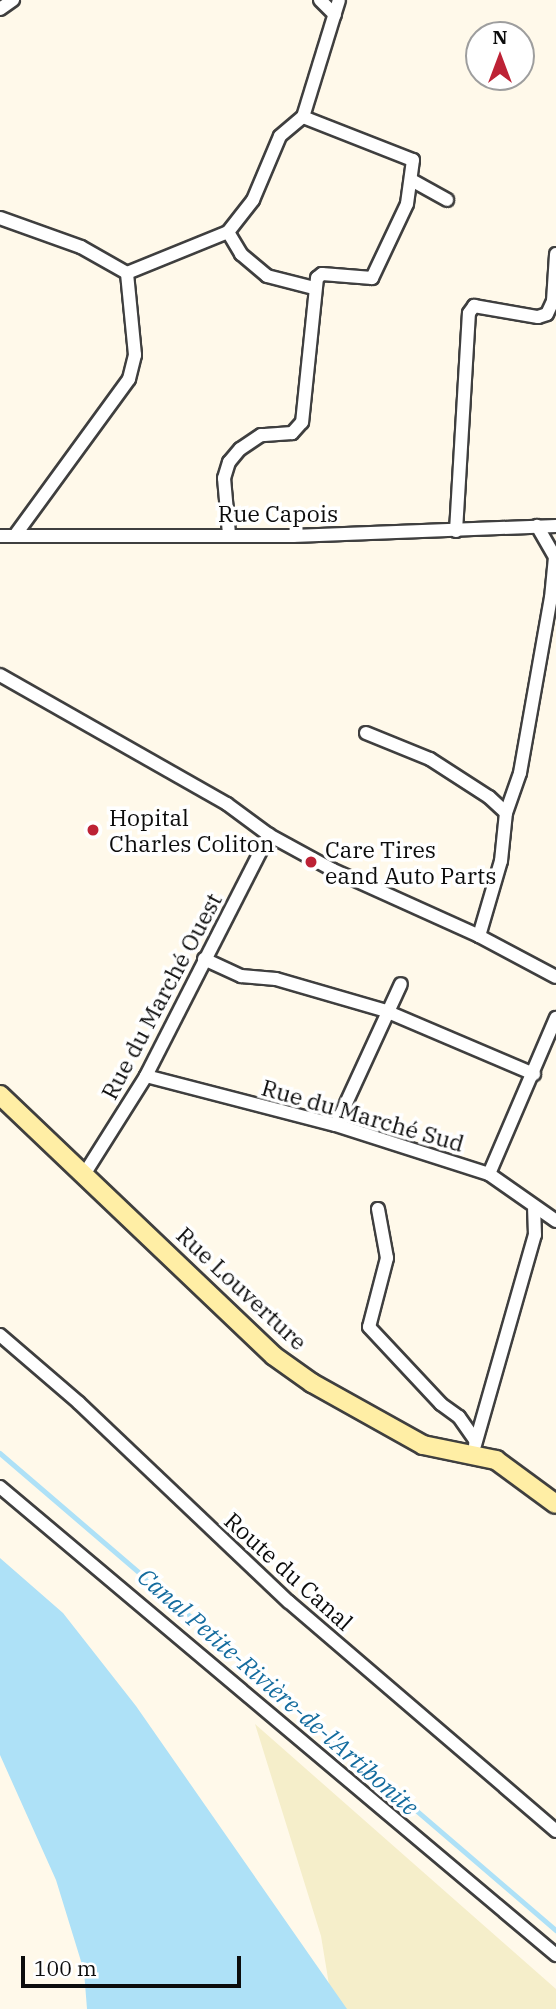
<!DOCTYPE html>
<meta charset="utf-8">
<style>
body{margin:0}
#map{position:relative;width:556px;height:2009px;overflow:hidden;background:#fff9ea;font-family:"IBM Plex Serif",serif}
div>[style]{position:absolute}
.farmland>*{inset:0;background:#f5eeca}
.water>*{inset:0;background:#aee1f7}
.stream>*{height:4.5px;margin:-2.25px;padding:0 2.25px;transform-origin:2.25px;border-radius:2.25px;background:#aee1f7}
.roads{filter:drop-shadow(2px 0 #3f3f3f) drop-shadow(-2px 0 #3f3f3f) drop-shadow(0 2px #3f3f3f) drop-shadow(0 -2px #3f3f3f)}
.minor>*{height:12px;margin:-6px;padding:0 6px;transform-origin:6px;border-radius:6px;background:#fff}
.secondary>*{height:18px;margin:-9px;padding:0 9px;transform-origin:9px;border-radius:9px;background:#ffeea5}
.dots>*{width:19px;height:19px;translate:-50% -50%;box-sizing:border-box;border:4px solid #fff;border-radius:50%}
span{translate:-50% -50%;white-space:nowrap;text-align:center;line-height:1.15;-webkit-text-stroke:7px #fff;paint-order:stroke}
.street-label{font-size:23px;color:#0c0c0c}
.poi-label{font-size:23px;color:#0c0c0c}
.left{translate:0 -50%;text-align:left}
.water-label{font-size:24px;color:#146c9e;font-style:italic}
.north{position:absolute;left:465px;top:21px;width:70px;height:70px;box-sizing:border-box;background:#fff;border:2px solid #9e9e9e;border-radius:50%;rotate:0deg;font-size:19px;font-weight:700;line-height:28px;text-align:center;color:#0c0c0c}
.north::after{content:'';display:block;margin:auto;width:24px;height:32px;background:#bd2235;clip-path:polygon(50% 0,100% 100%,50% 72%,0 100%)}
.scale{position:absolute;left:21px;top:1956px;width:220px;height:32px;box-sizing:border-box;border:4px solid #0c0c0c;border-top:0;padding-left:9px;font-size:21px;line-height:24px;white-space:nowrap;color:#0c0c0c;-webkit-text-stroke:5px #fff;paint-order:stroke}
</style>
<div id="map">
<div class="farmland">
<div style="clip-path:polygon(255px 1724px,556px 1989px,556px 2009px,333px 2009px,321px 1936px)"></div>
</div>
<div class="water">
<div style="clip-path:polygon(0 1558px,63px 1613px,136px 1706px,347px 2009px,87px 2009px,84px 1971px,56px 1880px,0 1755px)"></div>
</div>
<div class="stream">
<div style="left:0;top:1453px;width:733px;rotate:40.63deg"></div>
</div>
<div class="roads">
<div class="minor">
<div style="left:320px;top:0;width:21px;rotate:45deg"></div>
<div style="left:0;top:9px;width:16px;rotate:-35deg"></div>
<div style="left:303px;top:117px;width:122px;rotate:-72.9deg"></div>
<div style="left:413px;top:181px;width:39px;rotate:29deg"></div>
<div style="left:0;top:218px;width:86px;rotate:19.7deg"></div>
<div style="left:81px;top:247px;width:53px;rotate:29.5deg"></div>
<div style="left:228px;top:232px;width:26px;rotate:59deg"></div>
<div style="left:241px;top:254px;width:34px;rotate:40deg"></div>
<div style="left:267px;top:276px;width:49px;rotate:14.3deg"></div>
<div style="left:127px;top:273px;width:109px;rotate:-22.1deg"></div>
<div style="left:228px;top:232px;width:41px;rotate:-52deg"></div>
<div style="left:253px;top:200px;width:69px;rotate:-67.1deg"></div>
<div style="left:280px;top:136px;width:30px;rotate:-40deg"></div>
<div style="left:303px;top:117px;width:118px;rotate:21.4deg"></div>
<div style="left:413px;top:160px;width:44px;rotate:97.8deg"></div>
<div style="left:407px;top:204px;width:82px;rotate:115.3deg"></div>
<div style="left:372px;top:278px;width:50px;rotate:-175.4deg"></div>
<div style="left:322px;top:274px;width:6px;rotate:141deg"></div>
<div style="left:317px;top:278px;width:145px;rotate:95.9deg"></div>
<div style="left:302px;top:422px;width:15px;rotate:132deg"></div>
<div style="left:292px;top:433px;width:31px;rotate:176deg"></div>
<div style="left:261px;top:435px;width:25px;rotate:146deg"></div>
<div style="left:240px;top:449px;width:17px;rotate:130deg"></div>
<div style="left:229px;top:462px;width:17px;rotate:107deg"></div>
<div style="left:224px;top:478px;width:56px;rotate:84.9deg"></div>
<div style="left:456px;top:531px;width:218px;rotate:-86.6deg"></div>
<div style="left:469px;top:313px;width:9px;rotate:-54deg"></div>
<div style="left:474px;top:306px;width:65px;rotate:9.8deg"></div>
<div style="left:538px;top:317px;width:9px;rotate:-18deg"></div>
<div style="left:547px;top:314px;width:14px;rotate:-65deg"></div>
<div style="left:553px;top:301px;width:47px;rotate:-86.3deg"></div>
<div style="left:16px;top:534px;width:192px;rotate:-53.9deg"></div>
<div style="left:129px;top:379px;width:25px;rotate:-76deg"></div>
<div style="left:135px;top:355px;width:82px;rotate:-95.6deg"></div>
<div style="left:0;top:536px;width:293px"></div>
<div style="left:293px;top:536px;width:263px;rotate:-2.2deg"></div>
<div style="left:0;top:675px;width:261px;rotate:29.6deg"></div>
<div style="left:227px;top:804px;width:52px;rotate:36.4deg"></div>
<div style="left:269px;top:835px;width:73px;rotate:28.7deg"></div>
<div style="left:333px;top:870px;width:160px;rotate:24.3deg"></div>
<div style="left:479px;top:936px;width:87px;rotate:28deg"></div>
<div style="left:366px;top:733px;width:69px;rotate:22.1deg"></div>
<div style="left:430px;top:759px;width:70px;rotate:32.8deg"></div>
<div style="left:489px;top:797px;width:23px;rotate:43deg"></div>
<div style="left:479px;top:936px;width:78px;rotate:-73.7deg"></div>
<div style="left:501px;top:861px;width:48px;rotate:-84.1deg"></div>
<div style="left:506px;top:813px;width:42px;rotate:-70.7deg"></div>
<div style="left:520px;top:773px;width:178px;rotate:-80deg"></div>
<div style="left:551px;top:598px;width:41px;rotate:-84.4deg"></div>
<div style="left:555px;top:557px;width:36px;rotate:-120deg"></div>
<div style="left:204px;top:959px;width:41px;rotate:24.7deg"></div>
<div style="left:241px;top:976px;width:35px;rotate:5deg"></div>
<div style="left:276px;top:979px;width:115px;rotate:16.2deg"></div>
<div style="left:386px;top:1011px;width:161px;rotate:23.1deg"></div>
<div style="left:146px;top:1076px;width:196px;rotate:14.5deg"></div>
<div style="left:336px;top:1125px;width:161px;rotate:17.8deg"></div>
<div style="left:489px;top:1174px;width:82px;rotate:35deg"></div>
<div style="left:336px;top:1125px;width:155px;rotate:-65.3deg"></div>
<div style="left:85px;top:1173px;width:115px;rotate:-57.8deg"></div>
<div style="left:146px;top:1076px;width:271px;rotate:-63deg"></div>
<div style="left:489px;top:1174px;width:170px;rotate:-66.8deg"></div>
<div style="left:378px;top:1209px;width:50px;rotate:79.6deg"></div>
<div style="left:387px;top:1258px;width:71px;rotate:104.6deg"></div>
<div style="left:369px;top:1327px;width:105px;rotate:46.9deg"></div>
<div style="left:441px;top:1404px;width:22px;rotate:36deg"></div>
<div style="left:459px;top:1417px;width:29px;rotate:55deg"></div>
<div style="left:0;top:1335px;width:104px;rotate:40.7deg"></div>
<div style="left:79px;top:1403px;width:289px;rotate:43.5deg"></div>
<div style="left:289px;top:1602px;width:352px;rotate:40.6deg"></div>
<div style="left:475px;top:1445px;width:218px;rotate:-74.1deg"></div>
<div style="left:535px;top:1235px;width:26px;rotate:-92deg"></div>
<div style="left:0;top:1487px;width:727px;rotate:40.09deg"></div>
</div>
<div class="secondary">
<div style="left:0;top:1095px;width:378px;rotate:43.6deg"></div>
<div style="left:274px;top:1356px;width:47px;rotate:35.4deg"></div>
<div style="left:312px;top:1383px;width:127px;rotate:29.2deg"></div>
<div style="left:423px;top:1445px;width:75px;rotate:11.6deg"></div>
<div style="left:496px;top:1460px;width:74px;rotate:36.3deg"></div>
</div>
</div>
<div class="dots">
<div style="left:93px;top:830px;background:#bd2235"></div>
<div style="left:311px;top:862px;background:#bd2235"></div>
</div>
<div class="street-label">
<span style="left:278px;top:513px">Rue Capois</span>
<span style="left:161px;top:996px;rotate:-62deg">Rue du Marché Ouest</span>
<span style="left:363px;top:1115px;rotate:16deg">Rue du Marché Sud</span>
<span style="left:242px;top:1288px;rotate:43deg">Rue Louverture</span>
<span style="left:289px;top:1571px;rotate:42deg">Route du Canal</span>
</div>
<div class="poi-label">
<span class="left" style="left:109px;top:830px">Hopital<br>Charles Coliton</span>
<span class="left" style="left:325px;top:862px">Care Tires<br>eand Auto Parts</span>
</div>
<div class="water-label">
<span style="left:278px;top:1692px;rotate:41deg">Canal Petite-Rivière-de-l'Artibonite</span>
</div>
<div class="north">N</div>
<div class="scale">100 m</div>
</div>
